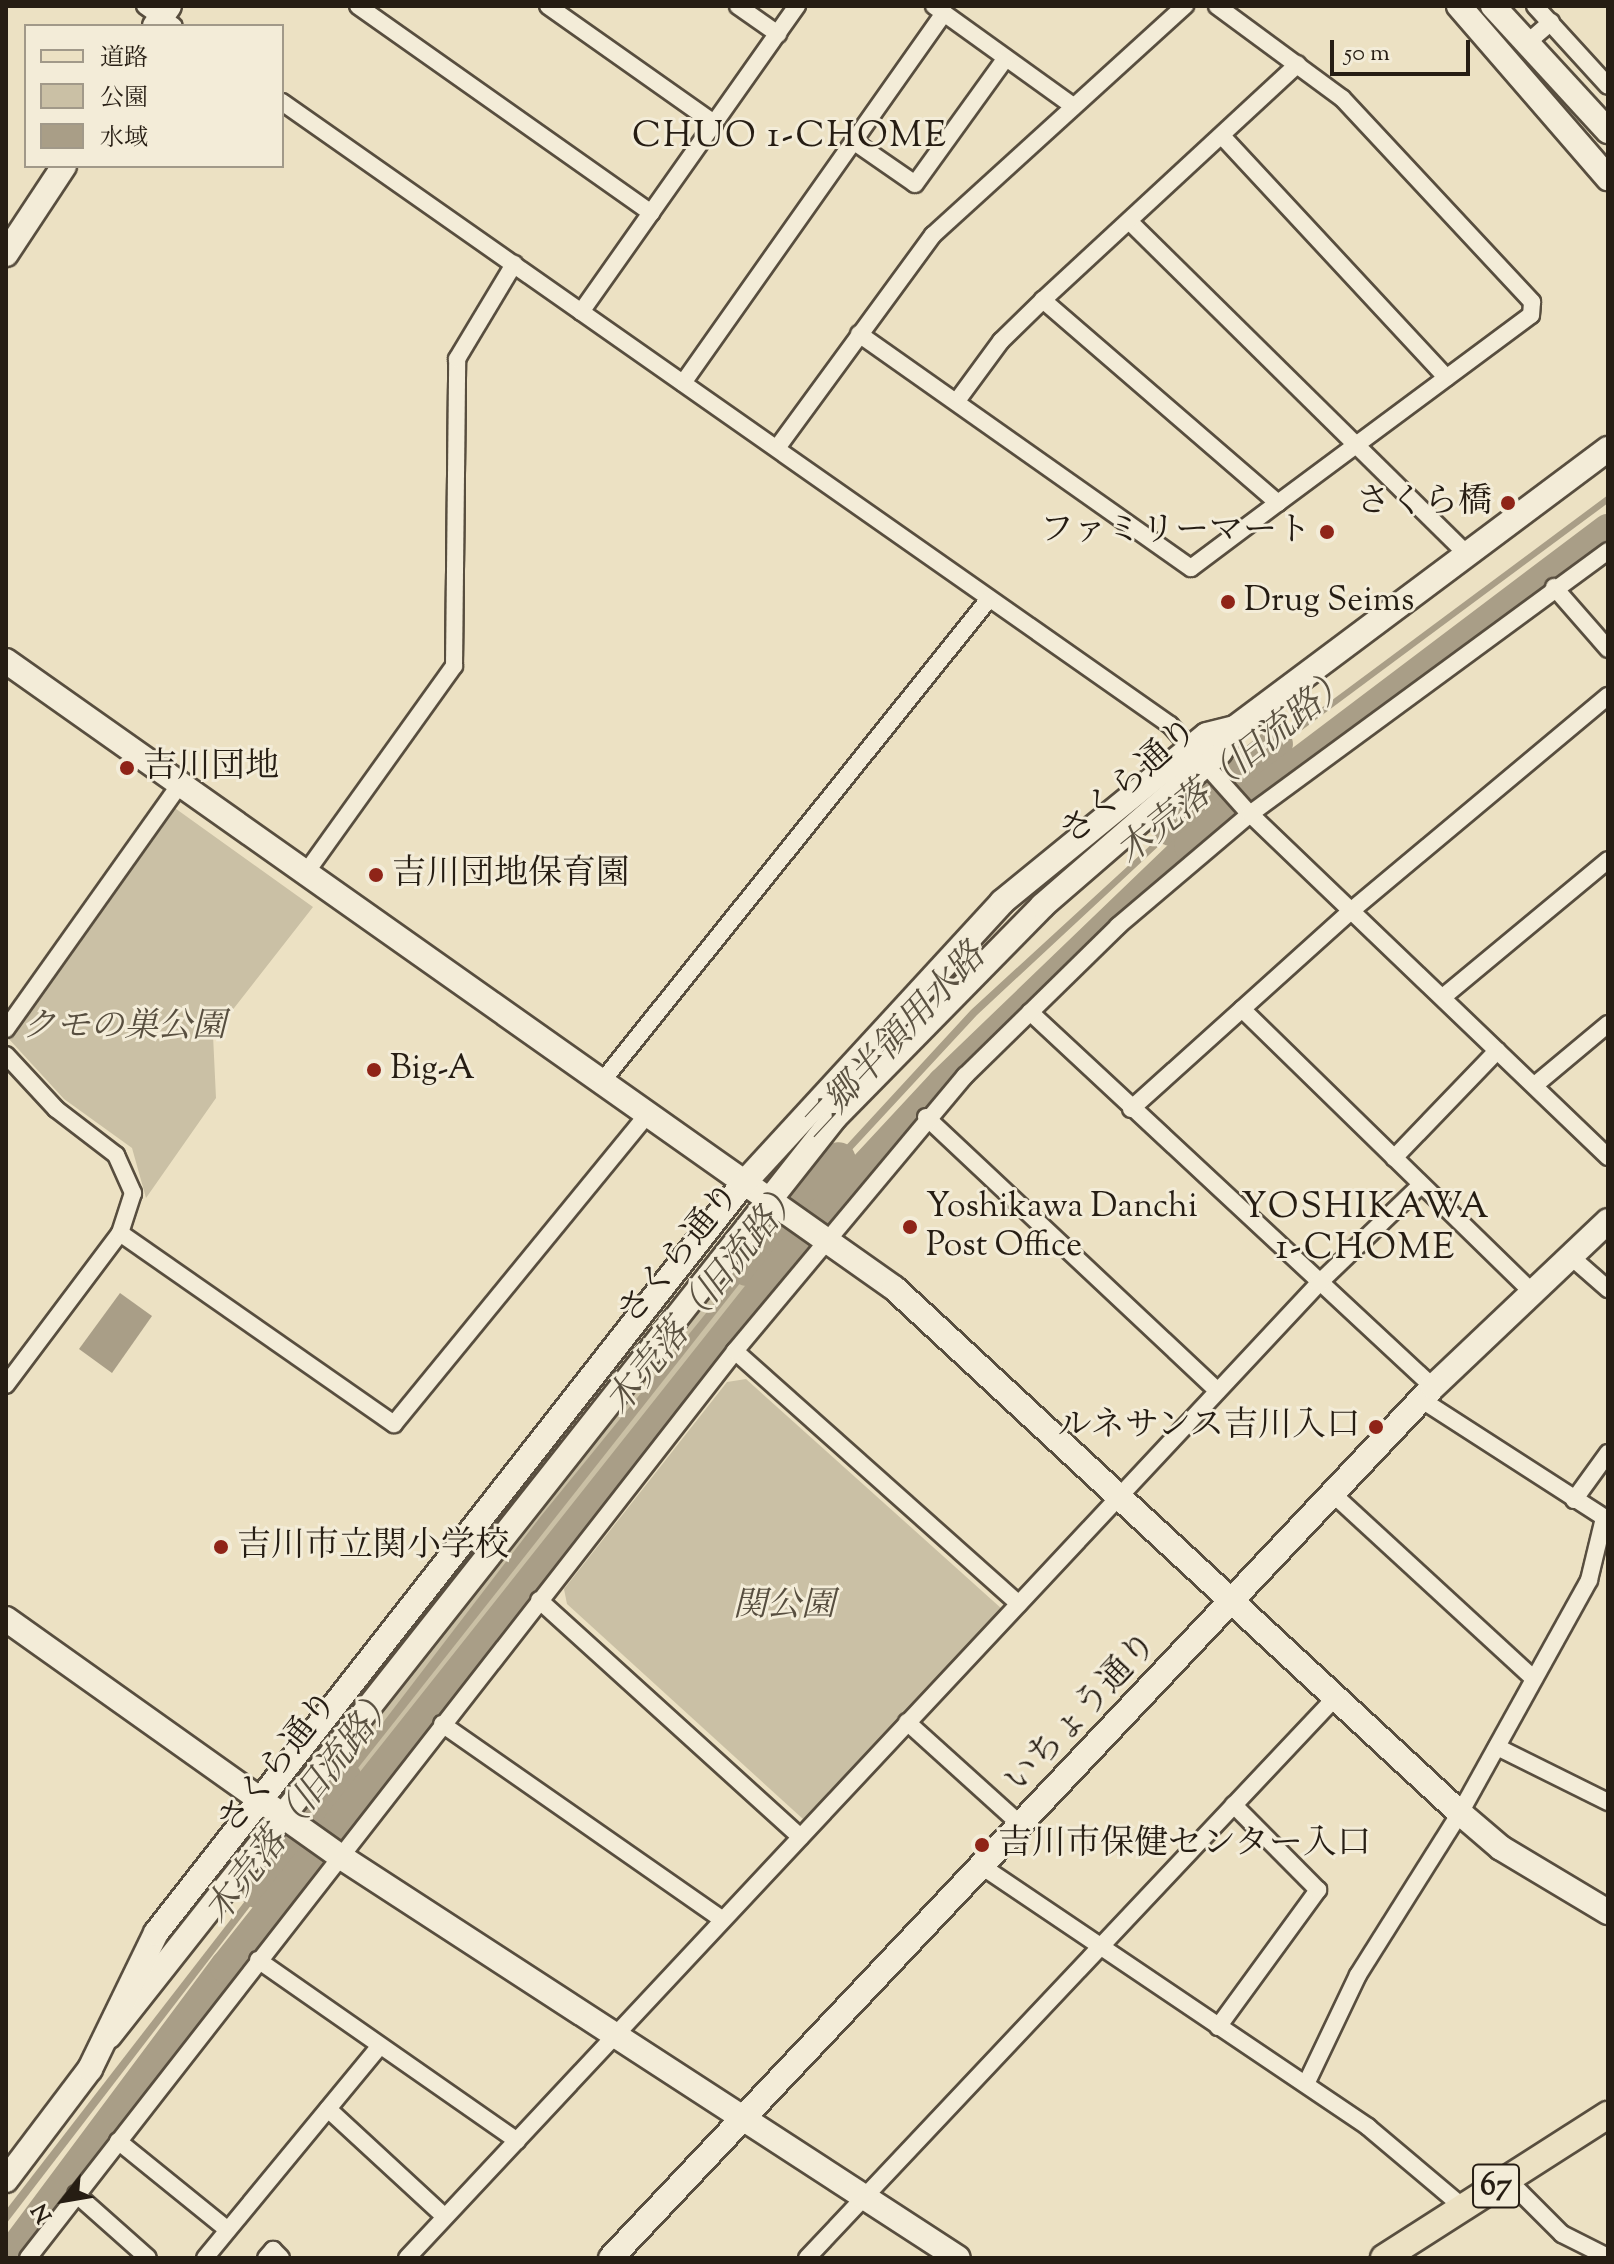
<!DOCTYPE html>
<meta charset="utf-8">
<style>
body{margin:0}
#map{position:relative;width:1614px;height:2264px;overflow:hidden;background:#ece1c3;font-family:"Sorts Mill Goudy","Noto Serif JP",serif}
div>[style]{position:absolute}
.green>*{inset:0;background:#cac0a5}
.water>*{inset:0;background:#a99e87}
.river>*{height:34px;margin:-17px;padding:0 17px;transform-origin:17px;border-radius:17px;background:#a99e87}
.roads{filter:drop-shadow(2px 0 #584e3f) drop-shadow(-2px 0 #584e3f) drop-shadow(0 2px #584e3f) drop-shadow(0 -2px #584e3f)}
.street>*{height:16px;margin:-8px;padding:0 8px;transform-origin:8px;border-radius:8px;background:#f3ecd8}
.secondary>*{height:24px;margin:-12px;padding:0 12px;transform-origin:12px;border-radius:12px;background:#f3ecd8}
.primary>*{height:26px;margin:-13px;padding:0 13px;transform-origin:13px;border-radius:13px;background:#ece1c3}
.dots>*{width:22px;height:22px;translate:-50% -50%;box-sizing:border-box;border:4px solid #f3ecd8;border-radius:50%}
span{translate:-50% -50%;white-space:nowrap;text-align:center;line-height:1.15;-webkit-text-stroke:6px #f3ecd8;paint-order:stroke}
.shield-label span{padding:2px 6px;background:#f3ecd8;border:2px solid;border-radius:6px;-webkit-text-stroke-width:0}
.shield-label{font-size:32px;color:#261d13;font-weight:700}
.poi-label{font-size:34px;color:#261d13}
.right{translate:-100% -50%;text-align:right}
.left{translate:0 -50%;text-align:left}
.street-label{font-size:34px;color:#261d13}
.park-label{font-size:34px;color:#574e3f;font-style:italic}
.neighbourhood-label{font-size:36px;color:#261d13;letter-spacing:2px}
.water-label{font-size:36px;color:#5a5141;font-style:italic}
.frame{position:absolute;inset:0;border:8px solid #261d13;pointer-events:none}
.legend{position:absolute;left:24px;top:24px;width:260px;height:144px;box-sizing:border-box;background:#f3ecd8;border:2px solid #a19989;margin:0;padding:10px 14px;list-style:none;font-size:24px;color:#261d13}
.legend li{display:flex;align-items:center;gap:16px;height:40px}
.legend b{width:40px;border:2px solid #a19989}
.north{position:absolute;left:24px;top:2160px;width:80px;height:80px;-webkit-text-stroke:6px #f3ecd8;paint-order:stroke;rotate:239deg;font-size:22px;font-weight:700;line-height:32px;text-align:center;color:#261d13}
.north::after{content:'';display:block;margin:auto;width:28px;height:36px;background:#261d13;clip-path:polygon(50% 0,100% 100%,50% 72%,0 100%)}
.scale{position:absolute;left:1330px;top:40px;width:140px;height:36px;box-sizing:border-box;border:4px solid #261d13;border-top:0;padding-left:10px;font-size:24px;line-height:28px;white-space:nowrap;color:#261d13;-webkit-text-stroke:6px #f3ecd8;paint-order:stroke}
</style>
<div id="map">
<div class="green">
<div style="clip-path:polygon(172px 806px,313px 907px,213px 1035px,216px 1098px,146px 1198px,132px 1148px,64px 1099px,8px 1038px)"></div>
<div style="clip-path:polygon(767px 1222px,809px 1248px,346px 1832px,310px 1805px)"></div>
<div style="clip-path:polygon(746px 1379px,1002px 1609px,803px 1819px,567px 1604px,564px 1589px,727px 1382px)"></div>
</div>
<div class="water">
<div style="clip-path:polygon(1608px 495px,1608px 503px,1244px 773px,1238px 770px)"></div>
<div style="clip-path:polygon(1202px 798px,1206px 802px,977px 1015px,811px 1194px,806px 1189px,971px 1010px)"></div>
<div style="clip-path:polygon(772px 1232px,778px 1235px,321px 1815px,316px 1810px,541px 1516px)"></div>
<div style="clip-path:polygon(120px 1293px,152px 1316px,112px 1373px,79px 1349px)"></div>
<div style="clip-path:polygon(282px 1853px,288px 1857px,6px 2224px,6px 2210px)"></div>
</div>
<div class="river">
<div style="left:1171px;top:829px;width:135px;rotate:-39deg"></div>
<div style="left:747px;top:1269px;width:143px;rotate:-50.1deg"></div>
<div style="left:257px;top:1891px;width:143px;rotate:-52.1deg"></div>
<div style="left:10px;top:2258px;width:363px;rotate:-53.3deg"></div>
<div style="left:227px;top:1967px;width:965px;rotate:-51.61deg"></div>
<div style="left:826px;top:1211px;width:173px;rotate:-47.1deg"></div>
<div style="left:944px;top:1084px;width:343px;rotate:-43.9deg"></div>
<div style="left:1191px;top:846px;width:523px;rotate:-37.07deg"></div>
</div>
<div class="roads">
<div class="street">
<div style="left:145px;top:6px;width:35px;rotate:35deg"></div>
<div style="left:358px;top:6px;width:359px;rotate:35.2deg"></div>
<div style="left:548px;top:6px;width:204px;rotate:35.2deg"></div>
<div style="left:738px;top:6px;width:49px;rotate:35deg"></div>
<div style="left:934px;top:6px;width:171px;rotate:35.7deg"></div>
<div style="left:1217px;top:6px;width:155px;rotate:36.4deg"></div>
<div style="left:1342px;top:98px;width:279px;rotate:47deg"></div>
<div style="left:1532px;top:302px;width:13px;rotate:94deg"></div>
<div style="left:1531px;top:315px;width:315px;rotate:143.4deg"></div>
<div style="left:1535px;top:6px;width:108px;rotate:47.6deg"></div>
<div style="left:1527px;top:43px;width:32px;rotate:-41deg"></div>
<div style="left:282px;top:102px;width:1085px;rotate:35.05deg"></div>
<div style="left:1170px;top:725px;width:115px;rotate:48.2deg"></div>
<div style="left:1247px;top:811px;width:500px;rotate:43.78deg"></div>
<div style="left:1222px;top:136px;width:330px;rotate:47.1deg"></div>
<div style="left:853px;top:141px;width:75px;rotate:34.7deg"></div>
<div style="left:915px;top:184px;width:155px;rotate:-54.2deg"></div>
<div style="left:1129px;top:221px;width:472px;rotate:44.6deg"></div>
<div style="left:1043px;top:300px;width:347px;rotate:-42.8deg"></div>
<div style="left:581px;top:312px;width:375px;rotate:-54.8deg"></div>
<div style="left:859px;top:334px;width:406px;rotate:35.2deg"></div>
<div style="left:1191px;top:568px;width:109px;rotate:-36.8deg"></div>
<div style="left:1278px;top:503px;width:311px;rotate:-139.2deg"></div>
<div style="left:1043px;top:300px;width:59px;rotate:135.7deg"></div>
<div style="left:1001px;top:341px;width:74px;rotate:126.3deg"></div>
<div style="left:683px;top:383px;width:453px;rotate:-54.8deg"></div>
<div style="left:777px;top:448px;width:264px;rotate:-53.8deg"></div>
<div style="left:933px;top:235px;width:341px;rotate:-42.3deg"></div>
<div style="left:1554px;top:587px;width:82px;rotate:48.9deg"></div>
<div style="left:305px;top:874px;width:256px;rotate:-54.4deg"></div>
<div style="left:454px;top:666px;width:307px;rotate:-89.4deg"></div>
<div style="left:457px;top:359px;width:111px;rotate:-59deg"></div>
<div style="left:1443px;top:997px;width:214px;rotate:-39.7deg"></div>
<div style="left:1242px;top:1009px;width:402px;rotate:44.3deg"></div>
<div style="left:1030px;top:1012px;width:550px;rotate:42.94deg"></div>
<div style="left:6px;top:1029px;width:298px;rotate:-54.6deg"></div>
<div style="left:6px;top:1055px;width:74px;rotate:47.2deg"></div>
<div style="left:56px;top:1109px;width:76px;rotate:37.5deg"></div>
<div style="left:116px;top:1155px;width:42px;rotate:65.9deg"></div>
<div style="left:133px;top:1193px;width:42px;rotate:108deg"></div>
<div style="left:120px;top:1233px;width:190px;rotate:126.9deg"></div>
<div style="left:600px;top:1084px;width:622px;rotate:-51.27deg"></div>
<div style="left:1535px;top:1085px;width:95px;rotate:-39.9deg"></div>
<div style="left:1131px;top:1109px;width:297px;rotate:-42deg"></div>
<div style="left:1352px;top:910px;width:334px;rotate:-39.9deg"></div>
<div style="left:926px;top:1117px;width:400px;rotate:43.2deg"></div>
<div style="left:1394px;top:1158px;width:149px;rotate:-46.1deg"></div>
<div style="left:120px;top:1233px;width:334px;rotate:34.9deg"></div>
<div style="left:394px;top:1424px;width:397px;rotate:-50.7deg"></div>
<div style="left:1569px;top:1255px;width:52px;rotate:41.1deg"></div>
<div style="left:735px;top:1351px;width:380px;rotate:41.7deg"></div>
<div style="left:1422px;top:1400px;width:221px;rotate:32.8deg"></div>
<div style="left:1333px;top:1494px;width:272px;rotate:42.6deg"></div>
<div style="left:1574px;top:1500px;width:58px;rotate:-54.1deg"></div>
<div style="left:539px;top:1600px;width:353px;rotate:42.2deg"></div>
<div style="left:907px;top:1722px;width:155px;rotate:42.1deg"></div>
<div style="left:442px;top:1724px;width:341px;rotate:34.9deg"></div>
<div style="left:1497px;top:1747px;width:124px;rotate:26.4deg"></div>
<div style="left:983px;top:1867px;width:465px;rotate:34deg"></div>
<div style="left:1368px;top:2127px;width:124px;rotate:40.1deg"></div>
<div style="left:258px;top:1960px;width:316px;rotate:34.9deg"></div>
<div style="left:1218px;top:2027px;width:170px;rotate:-53.9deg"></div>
<div style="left:1318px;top:1890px;width:120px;rotate:-134.7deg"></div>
<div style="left:1306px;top:2084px;width:121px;rotate:-64.5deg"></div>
<div style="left:1358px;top:1975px;width:191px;rotate:-57.8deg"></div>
<div style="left:1460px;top:1813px;width:266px;rotate:-61deg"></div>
<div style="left:1589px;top:1580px;width:64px;rotate:-76.4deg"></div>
<div style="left:328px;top:2109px;width:158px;rotate:42.7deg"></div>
<div style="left:118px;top:2141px;width:141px;rotate:39deg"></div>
<div style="left:1507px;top:2179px;width:78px;rotate:45deg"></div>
<div style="left:1562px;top:2234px;width:51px;rotate:26.6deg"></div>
<div style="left:76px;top:2194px;width:96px;rotate:41.6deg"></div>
<div style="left:28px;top:2258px;width:1150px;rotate:-52.06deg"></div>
<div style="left:735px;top:1351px;width:359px;rotate:-50.1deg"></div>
<div style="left:965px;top:1076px;width:214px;rotate:-44.4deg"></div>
<div style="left:1118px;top:926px;width:173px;rotate:-40.3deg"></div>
<div style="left:1250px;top:814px;width:444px;rotate:-36.3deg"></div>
<div style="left:205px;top:2258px;width:275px;rotate:-50.5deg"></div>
<div style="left:266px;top:2258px;width:11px;rotate:-49deg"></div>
<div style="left:273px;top:2250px;width:11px;rotate:45deg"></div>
<div style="left:407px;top:2258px;width:1334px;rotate:-46.91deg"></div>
<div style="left:1318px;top:1284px;width:143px;rotate:-43.9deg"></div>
<div style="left:807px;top:2258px;width:768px;rotate:-46.69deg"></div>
</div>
<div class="secondary">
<div style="left:1459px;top:6px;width:228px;rotate:49.1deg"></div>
<div style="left:1493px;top:6px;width:170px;rotate:47.4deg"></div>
<div style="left:155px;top:26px;width:24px;rotate:-55deg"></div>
<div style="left:6px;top:254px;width:105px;rotate:-56.6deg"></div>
<div style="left:6px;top:661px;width:1087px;rotate:35.23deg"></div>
<div style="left:894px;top:1288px;width:772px;rotate:42.85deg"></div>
<div style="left:1460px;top:1813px;width:54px;rotate:40.5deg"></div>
<div style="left:1501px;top:1848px;width:125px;rotate:30.9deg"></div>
<div style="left:6px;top:1619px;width:407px;rotate:35.4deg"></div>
<div style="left:338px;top:1855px;width:739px;rotate:33.02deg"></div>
<div style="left:109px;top:2036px;width:1171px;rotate:-51.69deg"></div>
<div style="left:835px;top:1117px;width:296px;rotate:-45.5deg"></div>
<div style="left:1042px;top:906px;width:235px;rotate:-40.9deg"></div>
<div style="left:1220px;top:752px;width:28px;rotate:-58deg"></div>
<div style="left:1235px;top:728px;width:466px;rotate:-36.8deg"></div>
<div style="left:6px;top:2180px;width:139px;rotate:-52.9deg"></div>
<div style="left:90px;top:2069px;width:151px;rotate:-64.1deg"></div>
<div style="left:156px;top:1933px;width:950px;rotate:-51.92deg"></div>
<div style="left:742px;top:1185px;width:384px;rotate:-47.4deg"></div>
<div style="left:1002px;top:902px;width:264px;rotate:-39.2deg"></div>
<div style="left:1207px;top:735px;width:29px;rotate:-14deg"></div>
<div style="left:611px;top:2258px;width:1198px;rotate:-46.66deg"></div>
<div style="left:1433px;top:1387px;width:241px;rotate:-43.5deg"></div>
</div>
<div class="primary">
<div style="left:1384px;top:2258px;width:266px;rotate:-32.6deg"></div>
</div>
</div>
<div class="dots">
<div style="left:1508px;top:503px;background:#8f2418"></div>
<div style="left:1327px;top:532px;background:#8f2418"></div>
<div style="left:1228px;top:602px;background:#8f2418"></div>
<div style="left:127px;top:768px;background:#8f2418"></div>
<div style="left:376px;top:875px;background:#8f2418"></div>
<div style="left:374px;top:1070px;background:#8f2418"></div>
<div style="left:910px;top:1227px;background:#8f2418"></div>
<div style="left:1376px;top:1427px;background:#8f2418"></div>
<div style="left:221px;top:1547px;background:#8f2418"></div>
<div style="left:982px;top:1845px;background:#8f2418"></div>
</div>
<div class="shield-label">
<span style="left:1496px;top:2186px">67</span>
</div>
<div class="poi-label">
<span class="right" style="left:1492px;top:503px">さくら橋</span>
<span class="right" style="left:1311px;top:532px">ファミリーマート</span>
<span class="left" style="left:1244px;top:602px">Drug Seims</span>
<span class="left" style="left:143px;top:768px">吉川団地</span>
<span class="left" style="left:392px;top:875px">吉川団地保育園</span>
<span class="left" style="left:390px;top:1070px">Big-A</span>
<span class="left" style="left:926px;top:1227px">Yoshikawa Danchi<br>Post Office</span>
<span class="right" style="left:1360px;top:1427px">ルネサンス吉川入口</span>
<span class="left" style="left:237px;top:1547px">吉川市立関小学校</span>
<span class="left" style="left:998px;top:1845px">吉川市保健センター入口</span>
</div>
<div class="street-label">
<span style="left:1130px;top:782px;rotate:-42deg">さくら通り</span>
<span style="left:680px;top:1254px;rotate:-51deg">さくら通り</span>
<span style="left:1082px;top:1713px;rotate:-47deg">いちょう通り</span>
<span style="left:279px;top:1763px;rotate:-52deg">さくら通り</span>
</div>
<div class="park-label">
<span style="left:124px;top:1028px">クモの巣公園</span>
<span style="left:784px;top:1607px">関公園</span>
</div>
<div class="neighbourhood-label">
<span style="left:790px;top:138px">CHUO 1-CHOME</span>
<span style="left:1366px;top:1229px">YOSHIKAWA<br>1-CHOME</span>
</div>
<div class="water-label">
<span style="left:1235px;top:768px;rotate:-39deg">木売落（旧流路）</span>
<span style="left:894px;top:1043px;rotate:-47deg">二郷半領用水路</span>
<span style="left:706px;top:1299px;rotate:-51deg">木売落（旧流路）</span>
<span style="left:303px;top:1807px;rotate:-52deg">木売落（旧流路）</span>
</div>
<div class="frame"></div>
<ul class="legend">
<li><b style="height:10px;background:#ece1c3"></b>道路</li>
<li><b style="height:22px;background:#cac0a5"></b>公園</li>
<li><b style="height:22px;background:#a99e87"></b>水域</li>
</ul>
<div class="north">N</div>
<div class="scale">50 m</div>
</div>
